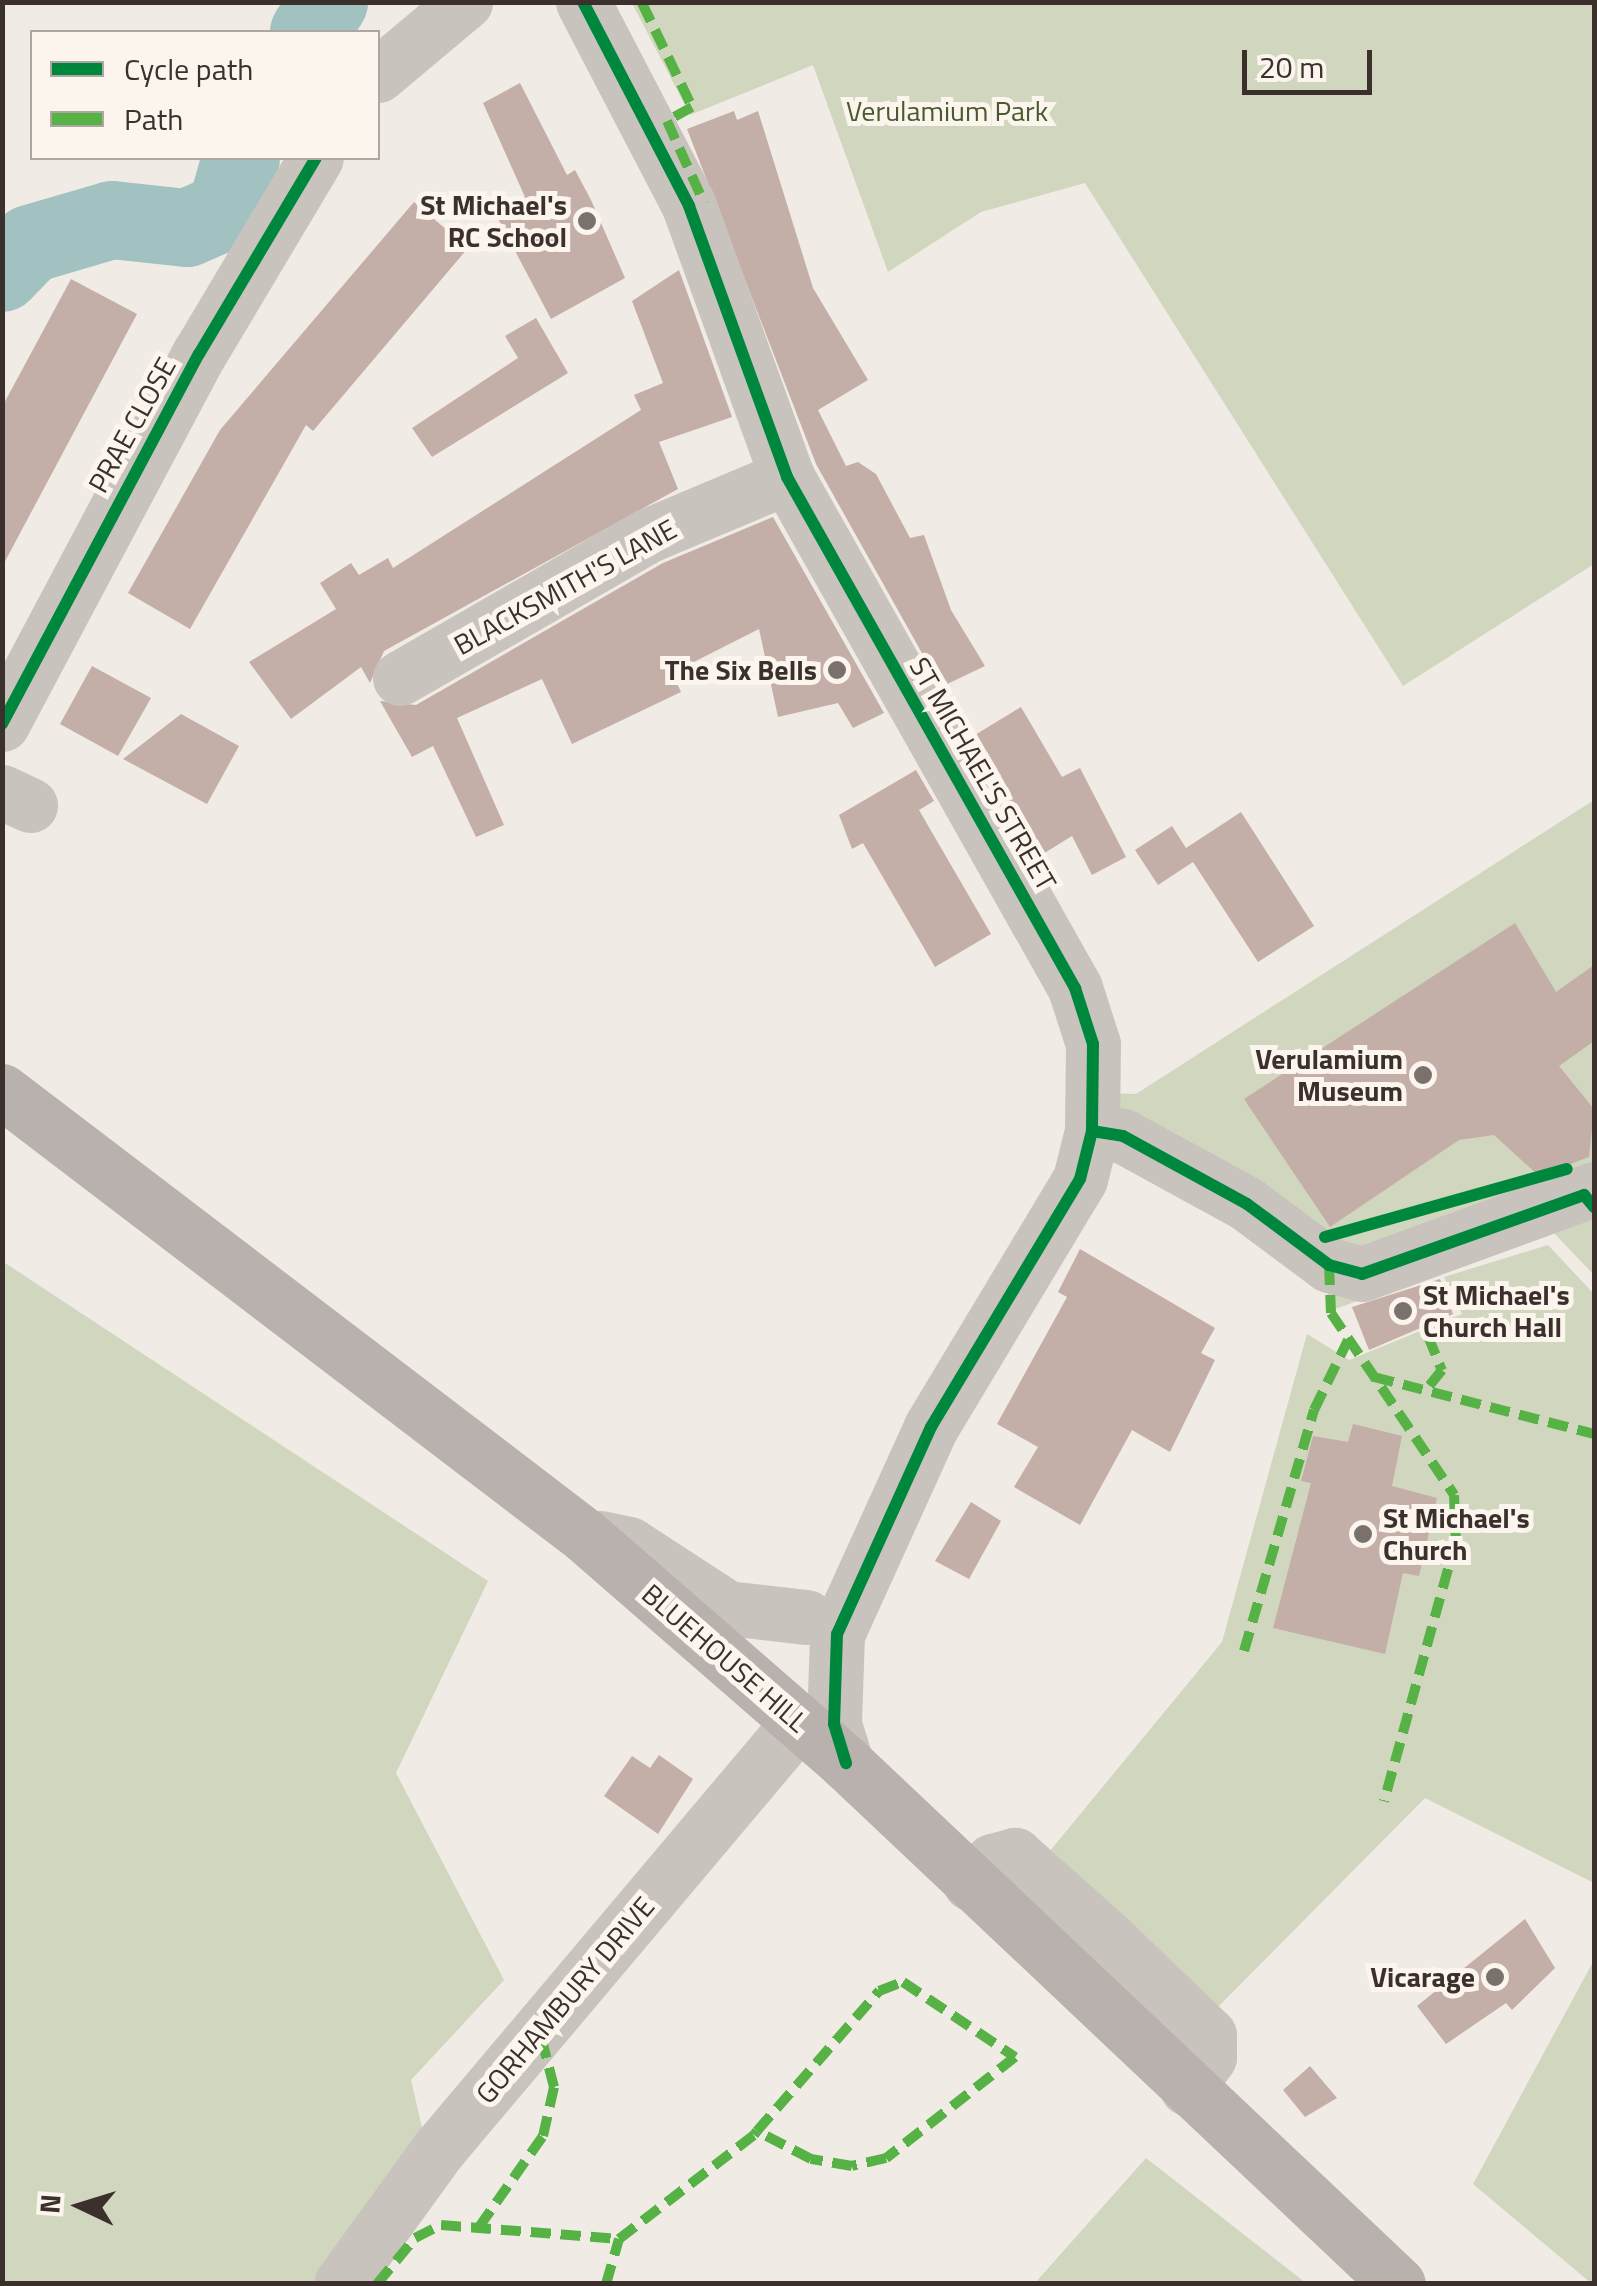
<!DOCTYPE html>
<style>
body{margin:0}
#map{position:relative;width:1597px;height:2286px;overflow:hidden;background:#f0ebe5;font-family:"Titillium Web",sans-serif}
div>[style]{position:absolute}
.green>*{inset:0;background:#d1d6bf}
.river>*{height:78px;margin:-39px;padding:0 39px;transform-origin:39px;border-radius:39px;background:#a1c2c1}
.building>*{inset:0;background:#c3afa7}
.minor>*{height:55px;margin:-27.5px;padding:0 27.5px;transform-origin:27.5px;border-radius:27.5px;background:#c9c3be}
.major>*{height:55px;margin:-27.5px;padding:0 27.5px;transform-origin:27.5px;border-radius:27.5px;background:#b8b1ad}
.quiet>*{height:10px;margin-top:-5px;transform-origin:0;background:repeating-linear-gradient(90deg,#57b246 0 20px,transparent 0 30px)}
.cycleway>*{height:12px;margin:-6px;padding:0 6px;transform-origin:6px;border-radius:6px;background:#00873e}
.dots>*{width:28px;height:28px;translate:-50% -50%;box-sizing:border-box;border:5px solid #fbf5ee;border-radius:50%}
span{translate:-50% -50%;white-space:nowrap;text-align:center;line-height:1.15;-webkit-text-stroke:10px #fbf5ee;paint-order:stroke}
.park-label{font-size:28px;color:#4a5a2e}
.poi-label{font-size:28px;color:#3b302b;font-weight:700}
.right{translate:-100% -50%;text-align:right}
.left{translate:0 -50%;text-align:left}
.street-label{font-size:28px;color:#3b302b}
.frame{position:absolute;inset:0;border:5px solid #3b302b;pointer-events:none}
.legend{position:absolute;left:30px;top:30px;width:350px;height:130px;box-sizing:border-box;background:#fbf5ee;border:2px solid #aea6a0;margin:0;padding:12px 18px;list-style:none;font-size:30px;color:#3b302b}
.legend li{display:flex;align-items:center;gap:20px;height:50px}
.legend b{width:50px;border:2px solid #aea6a0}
.north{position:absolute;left:30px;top:2156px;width:100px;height:100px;-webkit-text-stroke:8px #fbf5ee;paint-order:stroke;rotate:274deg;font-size:28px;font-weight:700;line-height:40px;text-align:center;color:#3b302b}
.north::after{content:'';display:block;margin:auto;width:35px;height:45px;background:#3b302b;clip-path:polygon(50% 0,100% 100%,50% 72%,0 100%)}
.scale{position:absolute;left:1242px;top:50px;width:130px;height:45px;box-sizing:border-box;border:5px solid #3b302b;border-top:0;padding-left:12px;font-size:30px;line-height:35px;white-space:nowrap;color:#3b302b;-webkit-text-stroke:8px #fbf5ee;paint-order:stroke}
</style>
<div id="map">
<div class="green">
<div style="clip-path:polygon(632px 3px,1594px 3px,1594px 564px,1403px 686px,1085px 183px,981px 212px,888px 272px,813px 65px,690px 115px)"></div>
<div style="clip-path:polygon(1594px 800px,1594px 1275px,1553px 1232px,1335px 1309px,1316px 1271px,1097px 1093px,1136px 1094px)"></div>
<div style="clip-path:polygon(1548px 1245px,1594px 1294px,1594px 1883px,1425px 1798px,1203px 2022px,1040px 1863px,1222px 1642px,1307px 1334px,1349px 1360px,1462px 1314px,1444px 1277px)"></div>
<div style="clip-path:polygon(2px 1261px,488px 1581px,396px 1773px,504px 1980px,411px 2080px,424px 2136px,316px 2283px,3px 2283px)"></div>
<div style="clip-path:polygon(1594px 1960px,1594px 2283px,1592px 2284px,1473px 2184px)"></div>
<div style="clip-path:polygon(1146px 2158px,1306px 2283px,1035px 2283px)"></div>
</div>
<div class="river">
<div style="left:309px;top:32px;width:36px;rotate:-56deg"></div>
<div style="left:2px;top:273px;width:40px;rotate:-46deg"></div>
<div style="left:30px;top:244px;width:85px;rotate:-16.3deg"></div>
<div style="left:112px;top:220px;width:75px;rotate:6.1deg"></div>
<div style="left:187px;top:228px;width:43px;rotate:-23.6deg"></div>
<div style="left:226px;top:211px;width:55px;rotate:-74.2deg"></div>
</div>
<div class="building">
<div style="clip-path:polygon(520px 83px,567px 175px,575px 170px,591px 200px,625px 278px,551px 319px,495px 213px,525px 197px,483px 103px)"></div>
<div style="clip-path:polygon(734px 111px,737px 120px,758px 111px,813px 288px,868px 380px,818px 410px,846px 466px,858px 462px,876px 474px,910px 538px,924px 535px,951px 610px,985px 666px,941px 687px,816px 464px,694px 147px,687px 129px)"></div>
<div style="clip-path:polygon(414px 202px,468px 248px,313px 431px,306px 425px,190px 629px,128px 593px,220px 430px)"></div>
<div style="clip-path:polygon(679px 270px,732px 417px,659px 442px,678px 489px,384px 651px,370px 683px,361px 667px,291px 719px,249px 662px,336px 609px,320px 583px,351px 563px,359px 575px,388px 558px,393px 568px,641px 410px,634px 395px,663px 383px,632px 301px)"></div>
<div style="clip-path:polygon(71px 279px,137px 314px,2px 567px,2px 407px)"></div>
<div style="clip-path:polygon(536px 318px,568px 373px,432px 457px,412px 428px,518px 358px,505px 336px)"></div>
<div style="clip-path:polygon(773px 517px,884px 713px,853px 728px,838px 703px,778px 717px,759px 629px,672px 673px,681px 692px,572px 744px,542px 679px,457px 718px,504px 825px,476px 837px,433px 746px,412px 757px,380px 701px,416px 705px,663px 563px)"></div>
<div style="clip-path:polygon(92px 666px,151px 698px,118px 756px,60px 724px)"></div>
<div style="clip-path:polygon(1021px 707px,1062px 777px,1080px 768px,1126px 857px,1092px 875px,1072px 836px,1038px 857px,970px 738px)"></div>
<div style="clip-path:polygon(181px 714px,239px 746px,207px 804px,123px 759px)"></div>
<div style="clip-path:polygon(916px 770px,934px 801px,919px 810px,991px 934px,935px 967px,863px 843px,852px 849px,839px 815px)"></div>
<div style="clip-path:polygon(1241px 812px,1314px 926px,1258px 962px,1193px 862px,1158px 885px,1135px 850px,1172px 826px,1186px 848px)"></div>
<div style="clip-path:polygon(1515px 923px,1556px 992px,1594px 965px,1594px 1041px,1559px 1066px,1594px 1109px,1589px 1157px,1539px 1176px,1494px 1135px,1459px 1140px,1330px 1227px,1244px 1099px)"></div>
<div style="clip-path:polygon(1080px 1249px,1215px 1328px,1201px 1353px,1215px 1360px,1170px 1452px,1132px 1430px,1080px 1525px,1014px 1487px,1038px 1447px,997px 1424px,1067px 1297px,1058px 1292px)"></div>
<div style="clip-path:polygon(1440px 1279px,1453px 1314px,1369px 1350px,1352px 1307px)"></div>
<div style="clip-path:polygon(1353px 1424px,1402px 1436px,1392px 1486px,1437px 1498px,1419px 1576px,1403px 1573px,1385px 1654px,1273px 1628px,1311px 1483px,1301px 1481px,1313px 1436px,1348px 1442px)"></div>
<div style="clip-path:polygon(971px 1502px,1001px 1521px,969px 1579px,935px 1561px)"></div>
<div style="clip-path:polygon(659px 1755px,693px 1779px,658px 1834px,604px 1796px,632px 1756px,650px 1768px)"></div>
<div style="clip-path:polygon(1525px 1919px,1555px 1968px,1512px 2010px,1506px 2003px,1446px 2044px,1417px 2006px)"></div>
<div style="clip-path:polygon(1310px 2066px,1337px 2098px,1305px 2117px,1283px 2090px)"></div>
</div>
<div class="minor">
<div style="left:583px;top:2px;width:230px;rotate:62.5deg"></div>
<div style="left:689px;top:206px;width:288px;rotate:70.1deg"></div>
<div style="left:787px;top:477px;width:587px;rotate:60.59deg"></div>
<div style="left:1075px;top:988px;width:59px;rotate:72.2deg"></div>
<div style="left:1093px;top:1044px;width:87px;rotate:90.7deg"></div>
<div style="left:1092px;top:1131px;width:49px;rotate:104deg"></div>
<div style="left:1080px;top:1179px;width:289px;rotate:121deg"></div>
<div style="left:931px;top:1427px;width:227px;rotate:114.4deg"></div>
<div style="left:837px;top:1634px;width:90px;rotate:91.9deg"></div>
<div style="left:834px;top:1724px;width:41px;rotate:72.9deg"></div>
<div style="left:378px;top:75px;width:114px;rotate:-40deg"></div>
<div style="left:400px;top:678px;width:287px;rotate:-29.9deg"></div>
<div style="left:649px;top:535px;width:150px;rotate:-22.8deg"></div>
<div style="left:2px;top:724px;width:419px;rotate:-62deg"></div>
<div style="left:199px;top:354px;width:228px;rotate:-59.2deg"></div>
<div style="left:2px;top:792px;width:31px;rotate:25deg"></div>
<div style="left:1092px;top:1131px;width:31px;rotate:9deg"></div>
<div style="left:1123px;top:1136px;width:141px;rotate:28.7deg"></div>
<div style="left:1247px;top:1204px;width:102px;rotate:36.6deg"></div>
<div style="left:1329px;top:1265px;width:34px;rotate:15deg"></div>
<div style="left:1362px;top:1274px;width:247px;rotate:-20.1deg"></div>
<div style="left:600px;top:1538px;width:30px;rotate:12deg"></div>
<div style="left:629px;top:1544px;width:117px;rotate:33.1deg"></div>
<div style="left:727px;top:1608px;width:80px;rotate:6.5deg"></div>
<div style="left:970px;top:1883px;width:31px;rotate:-45deg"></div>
<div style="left:992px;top:1861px;width:24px;rotate:-15deg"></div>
<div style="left:1015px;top:1855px;width:122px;rotate:41.7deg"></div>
<div style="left:1106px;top:1936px;width:143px;rotate:43.9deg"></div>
<div style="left:1209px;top:2035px;width:22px;rotate:90deg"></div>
<div style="left:1209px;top:2057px;width:38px;rotate:125deg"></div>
<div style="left:341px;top:2284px;width:165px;rotate:-54.1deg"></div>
<div style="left:438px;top:2150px;width:559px;rotate:-49.87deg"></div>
</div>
<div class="major">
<div style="left:2px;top:1091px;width:732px;rotate:37.34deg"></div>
<div style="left:584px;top:1535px;width:347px;rotate:41deg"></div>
<div style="left:846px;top:1763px;width:759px;rotate:43.35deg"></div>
</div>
<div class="quiet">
<div style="left:642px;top:3px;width:115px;rotate:64.3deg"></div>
<div style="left:692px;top:107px;width:29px;rotate:151deg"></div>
<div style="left:667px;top:121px;width:90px;rotate:65.7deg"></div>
<div style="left:1329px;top:1265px;width:48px;rotate:87.6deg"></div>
<div style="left:1331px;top:1313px;width:220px;rotate:55.9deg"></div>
<div style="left:1454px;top:1495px;width:45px;rotate:87.5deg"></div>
<div style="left:1456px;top:1540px;width:271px;rotate:105.4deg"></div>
<div style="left:1428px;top:1336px;width:37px;rotate:68deg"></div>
<div style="left:1442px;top:1370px;width:21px;rotate:129deg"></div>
<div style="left:1374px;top:1377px;width:227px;rotate:14.5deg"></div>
<div style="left:1244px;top:1651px;width:251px;rotate:-73.8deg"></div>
<div style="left:1314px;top:1410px;width:78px;rotate:-64.1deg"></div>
<div style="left:479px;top:2227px;width:111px;rotate:-54.9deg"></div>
<div style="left:543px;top:2136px;width:50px;rotate:-77.3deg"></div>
<div style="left:554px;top:2087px;width:56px;rotate:-104.5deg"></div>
<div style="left:377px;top:2284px;width:60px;rotate:-50.4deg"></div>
<div style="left:415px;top:2238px;width:29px;rotate:-27deg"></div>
<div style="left:441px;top:2225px;width:179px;rotate:4.5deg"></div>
<div style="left:619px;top:2239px;width:170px;rotate:-37.6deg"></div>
<div style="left:754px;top:2135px;width:5px;rotate:-53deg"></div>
<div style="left:757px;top:2131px;width:186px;rotate:-48.9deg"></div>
<div style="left:879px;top:1991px;width:26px;rotate:-21deg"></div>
<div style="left:903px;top:1982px;width:135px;rotate:33.8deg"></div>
<div style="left:1015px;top:2057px;width:164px;rotate:141.9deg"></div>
<div style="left:886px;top:2158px;width:35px;rotate:167deg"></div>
<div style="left:852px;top:2166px;width:42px;rotate:-170.3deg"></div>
<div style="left:811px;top:2159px;width:61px;rotate:-152.6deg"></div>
<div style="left:606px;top:2284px;width:47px;rotate:-73.9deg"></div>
</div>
<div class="cycleway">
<div style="left:583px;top:2px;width:230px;rotate:62.5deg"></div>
<div style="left:689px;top:206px;width:288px;rotate:70.1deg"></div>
<div style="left:787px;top:477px;width:587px;rotate:60.59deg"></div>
<div style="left:1075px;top:988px;width:59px;rotate:72.2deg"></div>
<div style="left:1093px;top:1044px;width:87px;rotate:90.7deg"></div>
<div style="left:1092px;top:1131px;width:49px;rotate:104deg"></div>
<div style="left:1080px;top:1179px;width:289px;rotate:121deg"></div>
<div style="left:931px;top:1427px;width:227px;rotate:114.4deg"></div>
<div style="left:837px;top:1634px;width:90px;rotate:91.9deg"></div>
<div style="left:834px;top:1724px;width:41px;rotate:72.9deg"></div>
<div style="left:2px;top:724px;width:419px;rotate:-62deg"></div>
<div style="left:199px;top:354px;width:228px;rotate:-59.2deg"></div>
<div style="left:1092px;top:1131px;width:31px;rotate:9deg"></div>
<div style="left:1123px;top:1136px;width:141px;rotate:28.7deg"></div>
<div style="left:1247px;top:1204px;width:102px;rotate:36.6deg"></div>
<div style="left:1329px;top:1265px;width:34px;rotate:15deg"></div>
<div style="left:1362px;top:1274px;width:236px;rotate:-19.6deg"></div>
<div style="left:1584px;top:1195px;width:16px;rotate:50deg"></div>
<div style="left:1325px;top:1237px;width:251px;rotate:-15.7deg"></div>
</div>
<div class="dots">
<div style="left:587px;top:221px;background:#7a716c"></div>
<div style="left:837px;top:670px;background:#7a716c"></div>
<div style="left:1423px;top:1075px;background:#7a716c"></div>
<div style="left:1403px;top:1311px;background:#7a716c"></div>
<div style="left:1363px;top:1534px;background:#7a716c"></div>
<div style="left:1495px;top:1977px;background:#7a716c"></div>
</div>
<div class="park-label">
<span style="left:947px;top:111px">Verulamium Park</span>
</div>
<div class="poi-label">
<span class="right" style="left:567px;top:221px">St Michael's<br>RC School</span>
<span class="right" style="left:817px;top:670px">The Six Bells</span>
<span class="right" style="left:1403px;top:1075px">Verulamium<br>Museum</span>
<span class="left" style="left:1423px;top:1311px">St Michael's<br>Church Hall</span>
<span class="left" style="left:1383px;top:1534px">St Michael's<br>Church</span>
<span class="right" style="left:1475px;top:1977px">Vicarage</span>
</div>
<div class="street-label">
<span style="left:132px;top:425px;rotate:-61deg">PRAE CLOSE</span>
<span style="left:565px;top:587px;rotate:-29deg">BLACKSMITH'S LANE</span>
<span style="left:983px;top:774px;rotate:60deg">ST MICHAEL'S STREET</span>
<span style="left:725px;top:1658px;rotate:41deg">BLUEHOUSE HILL</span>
<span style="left:565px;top:2000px;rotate:-50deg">GORHAMBURY DRIVE</span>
</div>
<div class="frame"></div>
<ul class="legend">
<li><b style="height:12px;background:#00873e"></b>Cycle path</li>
<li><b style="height:12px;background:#57b246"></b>Path</li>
</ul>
<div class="north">N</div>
<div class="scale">20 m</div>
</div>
